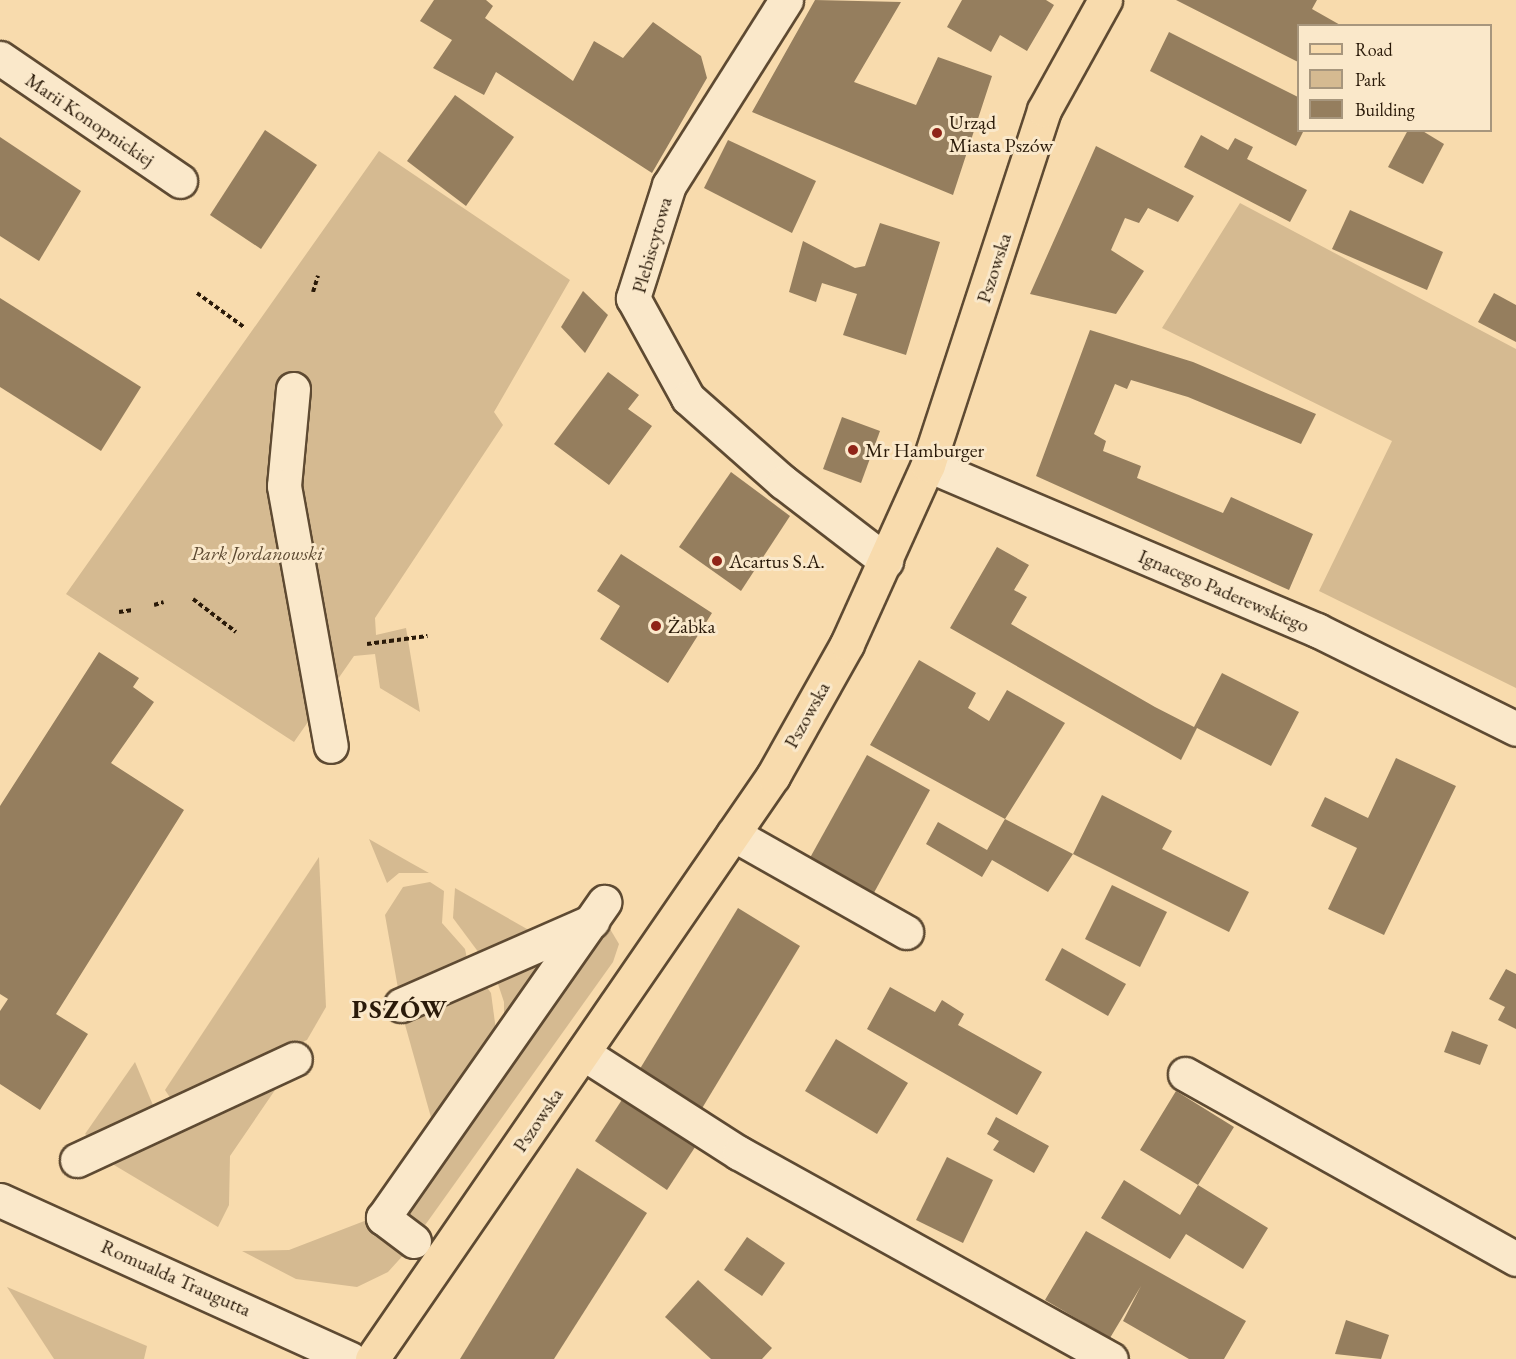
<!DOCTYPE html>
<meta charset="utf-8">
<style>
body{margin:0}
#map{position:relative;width:1516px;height:1359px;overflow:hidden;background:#f8dbad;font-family:"EB Garamond",serif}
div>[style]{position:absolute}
.green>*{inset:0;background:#d5ba91}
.building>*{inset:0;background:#957e5e}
.path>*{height:4px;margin-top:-2px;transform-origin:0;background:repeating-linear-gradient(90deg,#2a1a09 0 4.5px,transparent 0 7.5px)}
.roads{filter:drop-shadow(2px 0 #5e4a32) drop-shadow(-2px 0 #5e4a32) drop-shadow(0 2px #5e4a32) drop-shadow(0 -2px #5e4a32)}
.minor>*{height:33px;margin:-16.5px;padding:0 16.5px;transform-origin:16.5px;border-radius:16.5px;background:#fae8ca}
.major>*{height:33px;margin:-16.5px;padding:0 16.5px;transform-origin:16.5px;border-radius:16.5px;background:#f8dbad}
.dots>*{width:16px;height:16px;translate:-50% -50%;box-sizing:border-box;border:3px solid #fae8ca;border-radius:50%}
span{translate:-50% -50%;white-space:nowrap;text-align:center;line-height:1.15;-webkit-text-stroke:6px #fae8ca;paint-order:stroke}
.street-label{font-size:20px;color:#2a1a09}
.poi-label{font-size:20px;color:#2a1a09}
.left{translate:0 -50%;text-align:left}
.park-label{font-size:20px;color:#5d4a32;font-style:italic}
.district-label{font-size:26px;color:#2a1a09;font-weight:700;letter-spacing:1.5px}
.legend{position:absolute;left:1297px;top:24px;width:195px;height:108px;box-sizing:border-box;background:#fae8ca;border:2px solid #a7967d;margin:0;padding:8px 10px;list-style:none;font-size:18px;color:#2a1a09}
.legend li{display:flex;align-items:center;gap:12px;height:30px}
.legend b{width:30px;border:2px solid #a7967d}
</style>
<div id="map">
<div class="green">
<div style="clip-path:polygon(379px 151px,570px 280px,494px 412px,503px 425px,375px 618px,376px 635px,406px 628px,420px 712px,380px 688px,375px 654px,354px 656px,294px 742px,66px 594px)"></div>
<div style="clip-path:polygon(1240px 203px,1516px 349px,1516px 688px,1319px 591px,1392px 441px,1162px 328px)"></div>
<div style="clip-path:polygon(369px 839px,411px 863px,429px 873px,399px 873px,387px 883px)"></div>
<div style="clip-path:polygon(319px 857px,326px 1007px,307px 1040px,173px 1102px,165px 1090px)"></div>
<div style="clip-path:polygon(430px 882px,444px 891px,442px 923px,465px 949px,468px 963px,399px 994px,385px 915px,403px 887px)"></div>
<div style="clip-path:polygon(455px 888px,534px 933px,482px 957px,453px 918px)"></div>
<div style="clip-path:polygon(607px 924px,619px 944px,613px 962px,418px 1235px,403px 1209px)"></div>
<div style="clip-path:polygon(567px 945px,504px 1028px,504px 1002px,496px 978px)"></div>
<div style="clip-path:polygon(483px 982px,491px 993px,497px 1038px,432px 1121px,404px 1021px)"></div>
<div style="clip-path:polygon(135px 1062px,155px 1110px,92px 1139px,85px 1134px)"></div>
<div style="clip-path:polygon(286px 1074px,230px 1156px,229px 1205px,218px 1227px,104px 1159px)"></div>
<div style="clip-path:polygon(367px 1220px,407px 1251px,388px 1272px,357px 1287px,296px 1279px,242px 1251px,289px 1250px)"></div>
<div style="clip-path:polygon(7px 1287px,147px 1346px,144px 1359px,54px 1359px)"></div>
</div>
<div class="building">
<div style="clip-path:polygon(434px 0,486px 0,493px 6px,485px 18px,573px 81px,594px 41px,623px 58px,653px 22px,701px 56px,707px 78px,652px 173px,496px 72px,484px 95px,433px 68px,452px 40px,420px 21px)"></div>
<div style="clip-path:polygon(815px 0,901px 2px,854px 82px,916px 105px,938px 57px,992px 76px,953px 195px,752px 112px)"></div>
<div style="clip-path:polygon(962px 0,1046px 0,1054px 5px,1027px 51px,1000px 35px,991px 52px,947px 27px)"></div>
<div style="clip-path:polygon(1176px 0,1317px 0,1312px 9px,1342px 26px,1298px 26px,1298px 62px)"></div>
<div style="clip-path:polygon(1169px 32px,1298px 97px,1298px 130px,1304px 130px,1296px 146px,1150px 71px)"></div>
<div style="clip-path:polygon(455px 95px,514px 137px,466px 206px,407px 161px)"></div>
<div style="clip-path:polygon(265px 130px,317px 165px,261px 249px,210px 215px)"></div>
<div style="clip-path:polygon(1408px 130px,1421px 130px,1444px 144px,1423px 184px,1388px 167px)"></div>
<div style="clip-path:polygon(1201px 135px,1228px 150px,1235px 138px,1253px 147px,1247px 159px,1307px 190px,1290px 222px,1184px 167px)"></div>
<div style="clip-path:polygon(0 137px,81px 191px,39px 261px,0 236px)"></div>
<div style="clip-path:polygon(728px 140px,816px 181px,792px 233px,704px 188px)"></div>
<div style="clip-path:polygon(1096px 146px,1194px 196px,1178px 222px,1148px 208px,1139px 223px,1125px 218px,1111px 250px,1144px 271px,1116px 314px,1030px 294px)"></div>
<div style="clip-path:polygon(1350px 210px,1443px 252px,1427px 290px,1332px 249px)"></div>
<div style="clip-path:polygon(880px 223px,940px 242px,906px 355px,843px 335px,857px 294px,822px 283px,816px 302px,789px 292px,803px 241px,855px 268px,865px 266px)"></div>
<div style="clip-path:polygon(583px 291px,608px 315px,585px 353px,561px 327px)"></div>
<div style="clip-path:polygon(1494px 293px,1516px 305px,1516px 342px,1478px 322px)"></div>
<div style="clip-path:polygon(0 298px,141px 387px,101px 451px,0 387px)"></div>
<div style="clip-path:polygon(1090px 330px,1193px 362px,1316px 414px,1301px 444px,1188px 397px,1131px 380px,1127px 389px,1115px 384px,1094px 434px,1106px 441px,1103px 451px,1141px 466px,1137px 478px,1223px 513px,1231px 497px,1313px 534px,1289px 590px,1036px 476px)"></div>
<div style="clip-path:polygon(608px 372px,639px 395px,628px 409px,652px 426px,609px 485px,554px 444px)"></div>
<div style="clip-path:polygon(842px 417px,880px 431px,861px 483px,823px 469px)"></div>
<div style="clip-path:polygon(731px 472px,790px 516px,741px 591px,679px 547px)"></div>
<div style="clip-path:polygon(997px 547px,1029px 565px,1014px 590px,1027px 597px,1011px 624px,1155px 707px,1194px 727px,1222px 673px,1299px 712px,1271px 766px,1197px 728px,1181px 760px,950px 628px)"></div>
<div style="clip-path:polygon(621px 554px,712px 613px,668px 683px,600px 639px,620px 606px,597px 591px)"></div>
<div style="clip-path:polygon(99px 652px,139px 678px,133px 687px,154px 702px,111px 763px,184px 810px,56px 1014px,88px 1034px,40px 1110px,0 1084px,0 1011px,8px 999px,0 994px,0 806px)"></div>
<div style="clip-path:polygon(919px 660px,976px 693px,968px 708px,989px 721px,1007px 690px,1065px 723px,1005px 819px,1073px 854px,1048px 892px,992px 860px,982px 877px,926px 844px,938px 822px,987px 850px,1005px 819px,870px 745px)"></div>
<div style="clip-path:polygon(867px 755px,930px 790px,870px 900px,806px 865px)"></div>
<div style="clip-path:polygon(1396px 758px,1456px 786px,1384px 935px,1328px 909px,1357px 848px,1311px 826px,1325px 797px,1368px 818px)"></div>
<div style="clip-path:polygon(1102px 795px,1172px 831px,1162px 849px,1249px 892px,1229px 932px,1073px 854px)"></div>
<div style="clip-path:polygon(1112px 885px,1167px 912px,1140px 967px,1085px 939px)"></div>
<div style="clip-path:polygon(738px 908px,800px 946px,701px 1110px,638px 1072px)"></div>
<div style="clip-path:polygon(1062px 948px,1126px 984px,1108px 1016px,1045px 980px)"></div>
<div style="clip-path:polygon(1506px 969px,1516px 974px,1516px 1029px,1498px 1020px,1505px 1007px,1489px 999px)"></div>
<div style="clip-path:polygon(890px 987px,935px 1012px,942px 1000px,964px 1014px,958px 1025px,1042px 1072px,1017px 1115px,867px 1029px)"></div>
<div style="clip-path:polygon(1452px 1031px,1488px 1045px,1480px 1065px,1444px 1052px)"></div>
<div style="clip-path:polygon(836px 1039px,908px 1083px,877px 1134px,805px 1091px)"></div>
<div style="clip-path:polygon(1176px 1091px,1234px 1127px,1198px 1185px,1268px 1228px,1243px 1269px,1186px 1234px,1170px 1259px,1101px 1218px,1124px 1180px,1180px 1215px,1198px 1185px,1140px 1150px)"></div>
<div style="clip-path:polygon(627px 1092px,699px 1141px,667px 1190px,595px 1141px)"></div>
<div style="clip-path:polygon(996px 1117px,1049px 1146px,1034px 1173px,993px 1150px,999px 1141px,987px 1134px)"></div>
<div style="clip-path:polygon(947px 1157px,993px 1180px,963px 1243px,916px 1220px)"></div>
<div style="clip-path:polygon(577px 1168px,647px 1213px,554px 1359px,460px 1359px)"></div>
<div style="clip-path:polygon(1086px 1231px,1246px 1321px,1224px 1359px,1189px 1359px,1123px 1321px,1141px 1286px,1110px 1338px,1045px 1300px)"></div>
<div style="clip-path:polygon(747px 1237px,785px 1263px,762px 1296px,724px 1270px)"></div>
<div style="clip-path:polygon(698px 1280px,772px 1348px,762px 1359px,711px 1359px,665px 1317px)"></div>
<div style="clip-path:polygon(1346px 1320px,1389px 1335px,1381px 1359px,1335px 1354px)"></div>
</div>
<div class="path">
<div style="left:313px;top:292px;width:17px;rotate:-73deg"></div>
<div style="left:197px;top:293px;width:58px;rotate:35.9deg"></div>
<div style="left:193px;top:599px;width:54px;rotate:37.5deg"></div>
<div style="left:154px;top:605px;width:10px;rotate:-17deg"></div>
<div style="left:119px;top:612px;width:14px;rotate:-8deg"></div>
<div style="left:367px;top:644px;width:61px;rotate:-7.6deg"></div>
</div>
<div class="roads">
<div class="minor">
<div style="left:786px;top:0;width:219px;rotate:122.3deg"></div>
<div style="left:669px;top:185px;width:119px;rotate:107.7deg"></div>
<div style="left:633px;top:298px;width:114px;rotate:61.2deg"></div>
<div style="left:688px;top:398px;width:127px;rotate:41.5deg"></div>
<div style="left:783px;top:482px;width:130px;rotate:37.5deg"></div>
<div style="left:0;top:58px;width:218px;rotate:34.3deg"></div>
<div style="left:293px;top:389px;width:97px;rotate:95.3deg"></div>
<div style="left:284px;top:486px;width:264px;rotate:79.8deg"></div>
<div style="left:928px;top:465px;width:423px;rotate:23deg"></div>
<div style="left:1317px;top:630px;width:222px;rotate:26.4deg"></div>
<div style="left:733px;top:834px;width:199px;rotate:29.5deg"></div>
<div style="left:401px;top:1005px;width:209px;rotate:-23.7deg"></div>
<div style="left:583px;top:1053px;width:185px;rotate:32.7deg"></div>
<div style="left:739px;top:1153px;width:425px;rotate:29deg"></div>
<div style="left:1185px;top:1074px;width:379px;rotate:29.2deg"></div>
<div style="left:77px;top:1160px;width:240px;rotate:-24.9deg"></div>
<div style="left:0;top:1200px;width:384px;rotate:24.4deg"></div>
<div style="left:414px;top:1241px;width:39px;rotate:-143deg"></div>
<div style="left:383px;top:1218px;width:386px;rotate:-55deg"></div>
</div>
<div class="major">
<div style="left:372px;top:1359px;width:708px;rotate:-55.48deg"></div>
<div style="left:773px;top:776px;width:151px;rotate:-60.7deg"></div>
<div style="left:847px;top:644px;width:196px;rotate:-65.7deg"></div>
<div style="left:928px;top:465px;width:373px;rotate:-71.9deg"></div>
<div style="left:1044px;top:110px;width:126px;rotate:-61deg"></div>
</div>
</div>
<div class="dots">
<div style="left:937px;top:133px;background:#8f2418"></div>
<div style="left:853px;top:450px;background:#8f2418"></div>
<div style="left:717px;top:561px;background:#8f2418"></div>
<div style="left:656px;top:626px;background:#8f2418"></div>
</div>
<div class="street-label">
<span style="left:90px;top:120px;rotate:34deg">Marii Konopnickiej</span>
<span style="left:652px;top:245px;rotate:-74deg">Plebiscytowa</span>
<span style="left:994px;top:268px;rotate:-72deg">Pszowska</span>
<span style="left:1224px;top:591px;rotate:23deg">Ignacego Paderewskiego</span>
<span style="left:807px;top:715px;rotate:-61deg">Pszowska</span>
<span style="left:538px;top:1120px;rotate:-56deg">Pszowska</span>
<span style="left:176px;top:1278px;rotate:24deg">Romualda Traugutta</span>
</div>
<div class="poi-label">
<span class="left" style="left:949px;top:134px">Urząd<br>Miasta Pszów</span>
<span class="left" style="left:865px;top:450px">Mr Hamburger</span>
<span class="left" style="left:729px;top:561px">Acartus S.A.</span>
<span class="left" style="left:668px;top:626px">Żabka</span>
</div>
<div class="park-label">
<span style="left:257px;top:553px">Park Jordanowski</span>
</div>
<div class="district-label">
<span style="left:400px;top:1010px">PSZÓW</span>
</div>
<ul class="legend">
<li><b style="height:8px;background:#f8dbad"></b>Road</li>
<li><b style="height:16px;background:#d5ba91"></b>Park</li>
<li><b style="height:16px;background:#957e5e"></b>Building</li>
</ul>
</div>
